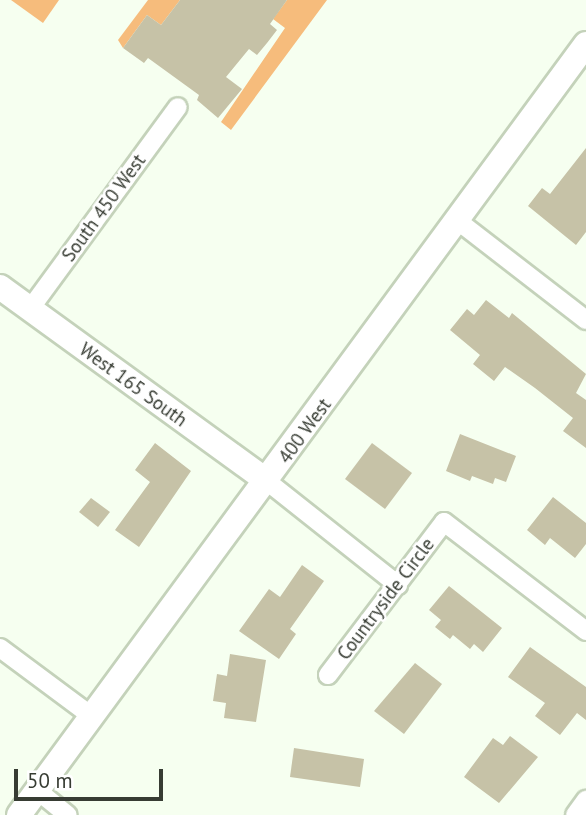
<!DOCTYPE html>
<style>
body{margin:0}
#map{position:relative;width:586px;height:815px;overflow:hidden;background:#f6fff0;font-family:"PT Sans",sans-serif}
div>[style]{position:absolute}
.green>*{inset:0;background:#f6bc7c}
.building>*{inset:0;background:#c6c2a7}
.roads{filter:drop-shadow(2px 0 #c4d2ba) drop-shadow(-2px 0 #c4d2ba) drop-shadow(0 2px #c4d2ba) drop-shadow(0 -2px #c4d2ba)}
.street>*{height:18px;margin:-9px;padding:0 9px;transform-origin:9px;border-radius:9px;background:#fff}
.secondary>*{height:24px;margin:-12px;padding:0 12px;transform-origin:12px;border-radius:12px;background:#fff}
span{translate:-50% -50%;white-space:nowrap;text-align:center;line-height:1.15;-webkit-text-stroke:5px #fff;paint-order:stroke}
.street-label{font-size:19px;color:#373c33}
.scale{position:absolute;left:14px;top:769px;width:149px;height:32px;box-sizing:border-box;border:4px solid #373c33;border-top:0;padding-left:9px;font-size:21px;line-height:24px;white-space:nowrap;color:#373c33;-webkit-text-stroke:5px #fff;paint-order:stroke}
</style>
<div id="map">
<div class="green">
<div style="clip-path:polygon(11px 0,59px 0,43px 23px)"></div>
<div style="clip-path:polygon(148px 0,180px 0,161px 25px,147px 15px,123px 48px,118px 40px)"></div>
<div style="clip-path:polygon(287px 0,327px 0,231px 130px,221px 122px,285px 28px,273px 19px)"></div>
</div>
<div class="building">
<div style="clip-path:polygon(180px 0,287px 0,270px 24px,277px 30px,267px 43px,257px 55px,249px 49px,226px 77px,242px 89px,218px 118px,197px 100px,199px 95px,148px 58px,144px 63px,123px 48px,147px 15px,161px 25px)"></div>
<div style="clip-path:polygon(586px 148px,586px 232px,576px 245px,528px 206px,542px 188px,550px 194px)"></div>
<div style="clip-path:polygon(486px 300px,509px 318px,512px 313px,586px 374px,576px 393px,586px 400px,586px 448px,563px 431px,573px 418px,535px 388px,505px 367px,494px 381px,473px 364px,480px 355px,450px 330px,467px 309px,474px 315px)"></div>
<div style="clip-path:polygon(460px 434px,516px 456px,506px 482px,495px 478px,493px 484px,472px 476px,470px 481px,446px 471px)"></div>
<div style="clip-path:polygon(155px 443px,191px 471px,139px 547px,115px 530px,150px 482px,135px 470px)"></div>
<div style="clip-path:polygon(372px 443px,412px 473px,385px 509px,345px 479px)"></div>
<div style="clip-path:polygon(553px 497px,586px 523px,586px 544px,575px 558px,550px 538px,545px 545px,527px 530px)"></div>
<div style="clip-path:polygon(91px 498px,110px 512px,98px 527px,79px 512px)"></div>
<div style="clip-path:polygon(302px 565px,324px 581px,290px 629px,296px 634px,279px 659px,239px 631px,269px 589px,280px 597px)"></div>
<div style="clip-path:polygon(449px 586px,502px 628px,483px 652px,474px 644px,470px 649px,453px 635px,450px 639px,435px 627px,441px 620px,429px 610px)"></div>
<div style="clip-path:polygon(530px 647px,586px 687px,586px 720px,577px 713px,560px 735px,535px 716px,545px 703px,508px 677px)"></div>
<div style="clip-path:polygon(230px 654px,266px 660px,256px 722px,224px 718px,226px 703px,213px 701px,217px 674px,227px 676px)"></div>
<div style="clip-path:polygon(415px 663px,442px 684px,404px 734px,374px 711px)"></div>
<div style="clip-path:polygon(510px 736px,538px 757px,499px 803px,464px 777px,493px 738px,503px 745px)"></div>
<div style="clip-path:polygon(294px 748px,364px 759px,360px 787px,290px 777px)"></div>
</div>
<div class="roads">
<div class="street">
<div style="left:458px;top:221px;width:162px;rotate:37.7deg"></div>
<div style="left:30px;top:309px;width:250px;rotate:-53.8deg"></div>
<div style="left:268px;top:482px;width:166px;rotate:38.4deg"></div>
<div style="left:0;top:648px;width:116px;rotate:36.6deg"></div>
<div style="left:328px;top:675px;width:192px;rotate:-52.8deg"></div>
<div style="left:444px;top:522px;width:179px;rotate:37.5deg"></div>
<div style="left:38px;top:791px;width:38px;rotate:39deg"></div>
<div style="left:575px;top:815px;width:19px;rotate:-54deg"></div>
</div>
<div class="secondary">
<div style="left:0;top:287px;width:331px;rotate:36deg"></div>
<div style="left:19px;top:815px;width:957px;rotate:-53.67deg"></div>
</div>
</div>
<div class="street-label">
<span style="left:104px;top:208px;rotate:-54deg">South 450 West</span>
<span style="left:133px;top:385px;rotate:36deg">West 165 South</span>
<span style="left:305px;top:431px;rotate:-54deg">400 West</span>
<span style="left:386px;top:599px;rotate:-53deg">Countryside Circle</span>
</div>
<div class="scale">50 m</div>
</div>
